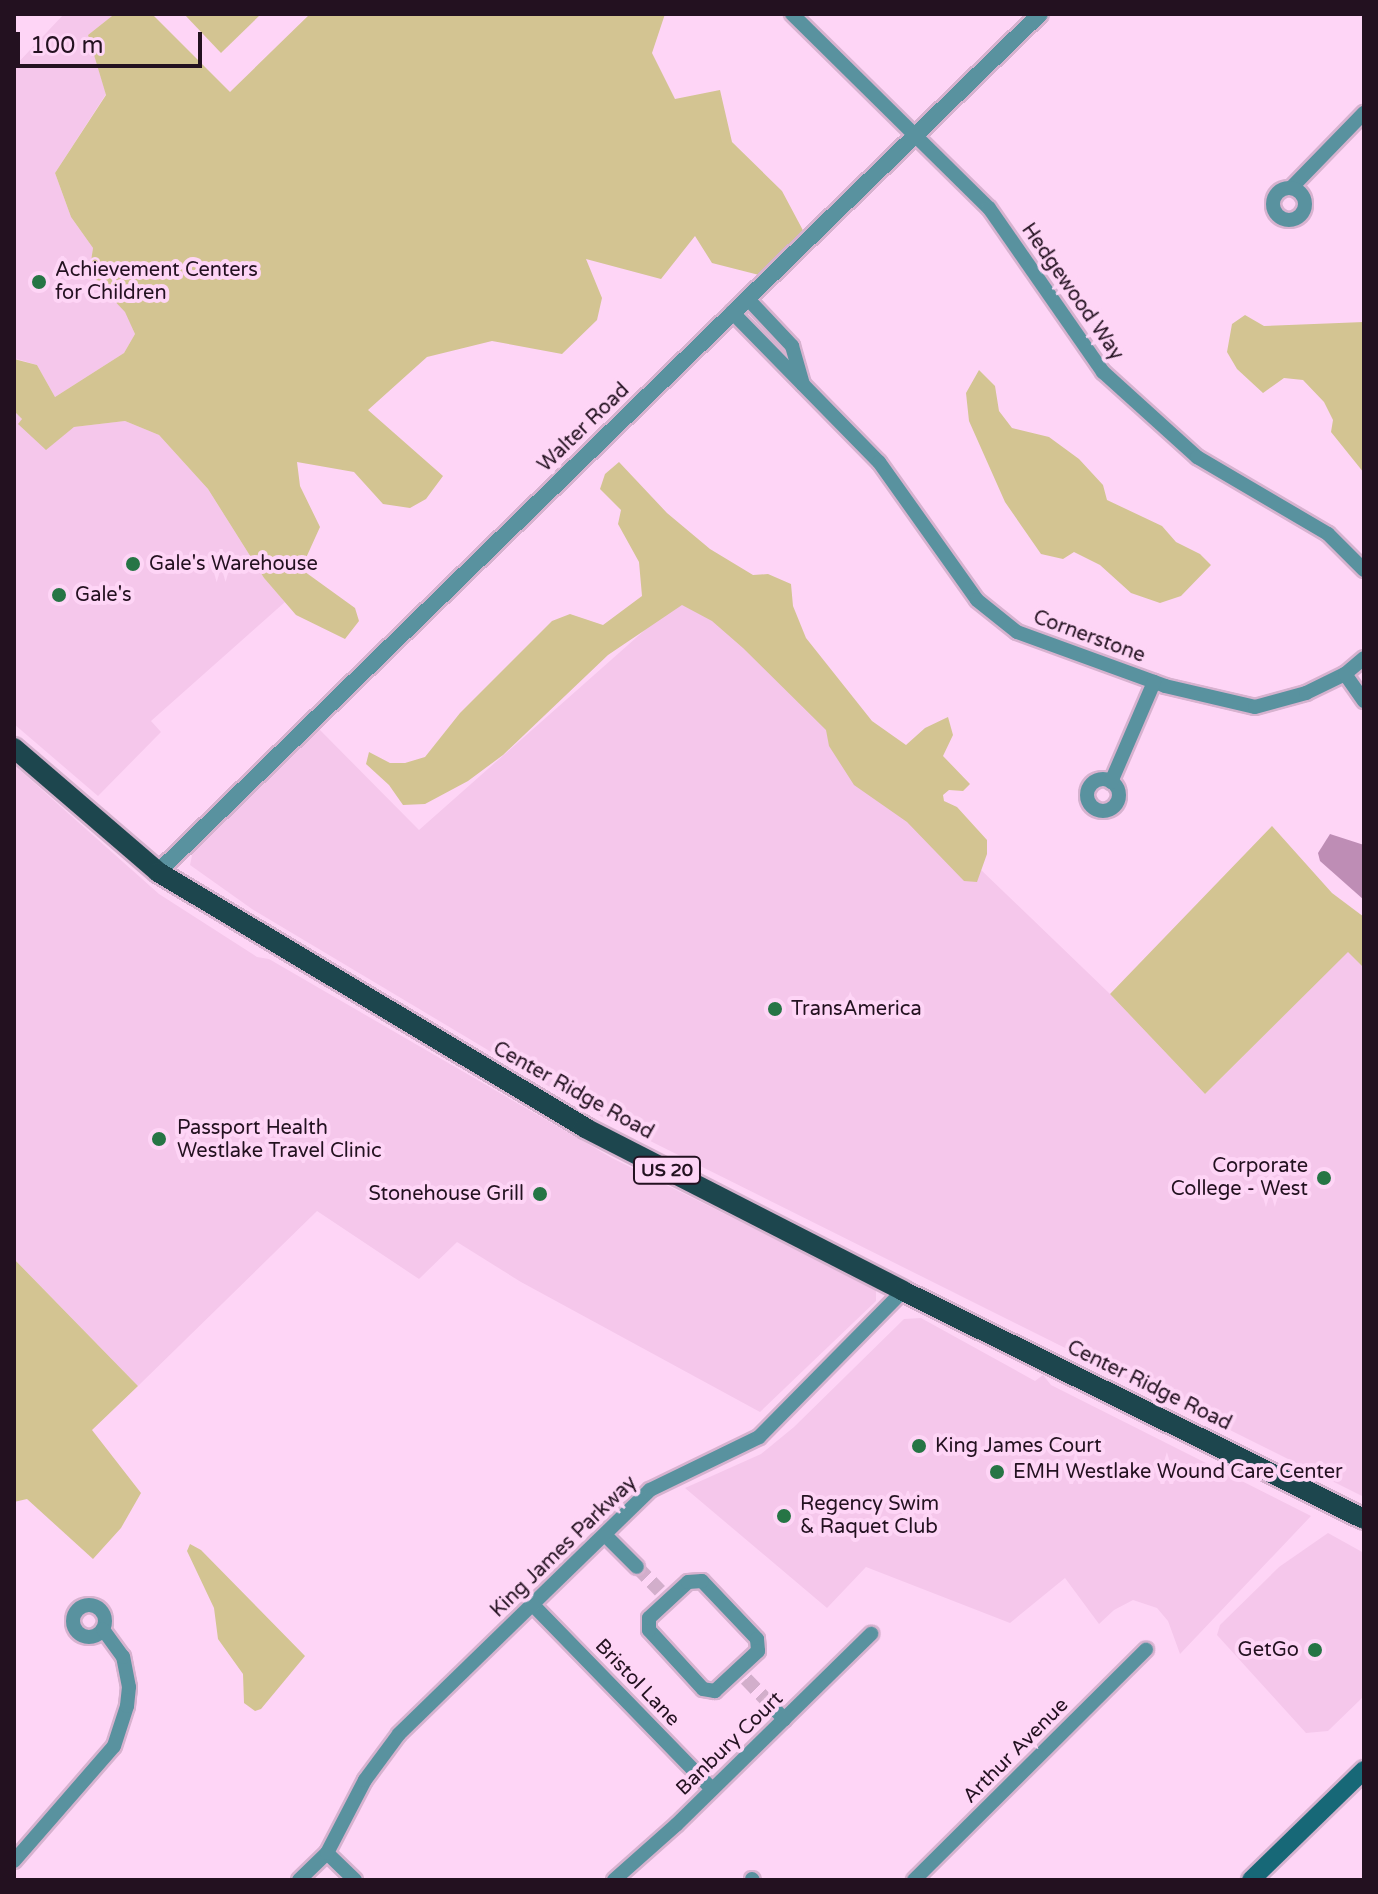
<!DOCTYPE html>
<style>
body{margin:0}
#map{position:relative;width:1378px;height:1894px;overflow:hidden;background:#fed5f6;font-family:"Varela Round",sans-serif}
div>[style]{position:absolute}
.built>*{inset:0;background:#f5c7eb}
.green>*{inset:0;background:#d3c492}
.water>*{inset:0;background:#be8db5}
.minor-tunnel>*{height:14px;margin-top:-7px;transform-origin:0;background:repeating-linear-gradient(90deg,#d2aecb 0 14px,transparent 0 21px)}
.roads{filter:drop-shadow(2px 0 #d7b2cf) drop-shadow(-2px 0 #d7b2cf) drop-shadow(0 2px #d7b2cf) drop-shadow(0 -2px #d7b2cf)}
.minor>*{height:14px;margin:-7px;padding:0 7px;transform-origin:7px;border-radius:7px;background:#59929f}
.minor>.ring{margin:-7px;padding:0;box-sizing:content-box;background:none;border:14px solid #59929f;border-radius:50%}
.tertiary>*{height:16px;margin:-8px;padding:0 8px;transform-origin:8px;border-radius:8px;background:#59929f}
.secondary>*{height:18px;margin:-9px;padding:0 9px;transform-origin:9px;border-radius:9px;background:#176877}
.primary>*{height:20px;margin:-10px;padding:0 10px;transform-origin:10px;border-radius:10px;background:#1d464e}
.dots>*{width:22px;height:22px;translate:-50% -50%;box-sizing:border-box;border:4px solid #fed5f6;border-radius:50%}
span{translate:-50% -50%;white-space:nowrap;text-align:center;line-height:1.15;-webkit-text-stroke:8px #fed5f6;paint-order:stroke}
.shield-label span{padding:2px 6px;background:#fed5f6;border:2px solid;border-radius:6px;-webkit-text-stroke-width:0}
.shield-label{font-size:18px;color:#231120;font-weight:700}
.poi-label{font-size:20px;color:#231120}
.left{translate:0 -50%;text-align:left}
.right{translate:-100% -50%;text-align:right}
.street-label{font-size:20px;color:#231120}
.frame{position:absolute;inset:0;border:16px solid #231120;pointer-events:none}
.scale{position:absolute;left:16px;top:32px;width:186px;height:36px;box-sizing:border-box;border:4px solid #231120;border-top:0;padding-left:10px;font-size:24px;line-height:28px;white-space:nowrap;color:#231120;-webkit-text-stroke:6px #fed5f6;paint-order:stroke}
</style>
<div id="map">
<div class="built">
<div style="clip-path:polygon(64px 14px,123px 14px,112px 16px,88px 35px,106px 94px,55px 173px,71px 217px,93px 248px,89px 274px,126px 312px,135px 334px,124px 353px,55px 397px,37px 365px,14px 358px,14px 67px)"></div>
<div style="clip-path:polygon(14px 411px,22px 419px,19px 424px,46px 449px,74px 427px,125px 421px,159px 435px,208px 489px,264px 578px,285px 602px,151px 721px,161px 732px,98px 796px,14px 724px)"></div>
<div style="clip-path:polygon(690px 590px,1110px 994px,1205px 1094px,1348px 951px,1364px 968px,1364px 1497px,590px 1111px,252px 909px,190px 865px,194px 846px,317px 727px,419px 830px)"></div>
<div style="clip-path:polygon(14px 765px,159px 894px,257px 957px,269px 959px,612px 1158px,876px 1289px,876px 1301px,760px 1412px,521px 1282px,457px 1242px,419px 1279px,317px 1211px,138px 1386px,14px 1259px)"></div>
<div style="clip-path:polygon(921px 1318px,1035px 1381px,1043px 1375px,1051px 1385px,1311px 1516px,1180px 1654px,1168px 1621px,1157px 1608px,1133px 1600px,1114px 1610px,1099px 1624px,1065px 1578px,1010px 1623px,866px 1567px,827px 1608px,685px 1488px,761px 1454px,794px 1427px,904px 1319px)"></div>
<div style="clip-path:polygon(1328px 1533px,1364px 1553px,1364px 1696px,1328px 1731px,1306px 1733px,1217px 1635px,1220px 1625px,1279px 1567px)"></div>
</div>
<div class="green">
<div style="clip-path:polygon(152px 14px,230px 92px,310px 14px,665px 14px,652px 53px,675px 99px,720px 90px,732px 142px,782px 191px,806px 236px,763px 276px,712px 263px,695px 236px,661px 279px,586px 259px,602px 298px,597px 320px,562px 354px,492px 341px,427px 357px,368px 410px,443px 476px,426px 499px,410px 508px,383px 504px,354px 472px,297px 462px,300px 486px,320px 527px,301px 569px,355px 608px,359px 621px,345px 639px,296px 615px,264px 578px,208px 489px,159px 435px,125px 421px,74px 427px,46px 450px,18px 424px,22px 419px,14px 411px,14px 359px,37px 365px,55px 397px,124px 353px,135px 334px,125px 312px,89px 274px,93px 248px,71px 217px,55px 173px,106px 95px,88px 35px,112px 16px)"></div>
<div style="clip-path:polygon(184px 14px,261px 14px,221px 53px)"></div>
<div style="clip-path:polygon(1245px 315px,1264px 326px,1364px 322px,1364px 473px,1331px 432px,1333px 420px,1324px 402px,1303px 380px,1284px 378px,1263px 393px,1237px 369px,1227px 352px,1232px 324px)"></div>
<div style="clip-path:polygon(979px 370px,995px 386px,999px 411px,1012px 428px,1049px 437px,1079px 459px,1103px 485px,1107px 500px,1162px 526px,1176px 542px,1200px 554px,1211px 565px,1181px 596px,1160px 603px,1131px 593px,1100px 565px,1074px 552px,1063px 559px,1041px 554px,1005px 502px,969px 421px,966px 393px)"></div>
<div style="clip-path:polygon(619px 462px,667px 513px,710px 549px,753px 575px,768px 574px,791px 584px,793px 606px,806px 638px,872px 721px,906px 745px,925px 728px,948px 717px,953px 735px,943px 756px,970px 784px,963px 791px,949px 790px,943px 795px,944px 801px,957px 807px,987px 840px,987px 854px,977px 882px,964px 881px,907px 822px,854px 785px,829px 746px,826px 730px,743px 648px,712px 621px,682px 605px,608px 655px,503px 755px,468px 781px,425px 804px,403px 805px,389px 785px,366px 764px,369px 752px,390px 763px,405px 763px,425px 757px,460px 713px,552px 621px,570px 614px,603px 625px,642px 596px,639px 562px,618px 524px,621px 510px,600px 489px,605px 474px)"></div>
<div style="clip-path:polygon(1272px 826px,1332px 893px,1364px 917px,1364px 968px,1348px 952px,1205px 1094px,1110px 994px)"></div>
<div style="clip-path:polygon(14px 1259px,138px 1386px,92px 1430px,141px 1493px,121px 1528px,93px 1559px,27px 1499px,14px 1502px)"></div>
<div style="clip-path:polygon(190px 1544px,201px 1550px,305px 1656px,261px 1709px,255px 1711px,244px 1703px,243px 1674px,218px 1639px,214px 1608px,187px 1551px)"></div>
</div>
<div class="water">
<div style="clip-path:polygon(1330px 834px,1364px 845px,1364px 900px,1320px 861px,1318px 853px)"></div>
</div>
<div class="minor-tunnel">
<div style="left:637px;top:1567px;width:33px;rotate:46deg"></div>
<div style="left:746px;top:1679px;width:35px;rotate:46deg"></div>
</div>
<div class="roads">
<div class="minor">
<div style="left:792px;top:14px;width:276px;rotate:44.6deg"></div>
<div style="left:989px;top:208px;width:200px;rotate:55.2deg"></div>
<div style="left:1103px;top:372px;width:127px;rotate:42.1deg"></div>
<div style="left:1197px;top:457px;width:152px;rotate:30.4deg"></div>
<div style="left:1328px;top:534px;width:51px;rotate:45deg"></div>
<div style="left:1291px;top:188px;width:105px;rotate:-45.8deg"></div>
<div class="ring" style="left:1273px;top:188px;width:18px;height:18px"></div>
<div style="left:747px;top:298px;width:66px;rotate:46.8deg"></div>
<div style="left:792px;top:346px;width:40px;rotate:74deg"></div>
<div style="left:732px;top:312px;width:210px;rotate:45.6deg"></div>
<div style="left:879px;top:462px;width:169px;rotate:54.6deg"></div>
<div style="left:977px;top:600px;width:51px;rotate:38.7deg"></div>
<div style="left:1017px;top:632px;width:158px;rotate:20deg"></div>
<div style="left:1165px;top:686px;width:92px;rotate:13.1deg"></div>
<div style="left:1255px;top:707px;width:53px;rotate:-15.4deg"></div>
<div style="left:1306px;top:693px;width:43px;rotate:-26deg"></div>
<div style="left:1345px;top:674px;width:25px;rotate:-40deg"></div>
<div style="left:1345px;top:674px;width:33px;rotate:55deg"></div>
<div class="ring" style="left:1087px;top:779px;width:18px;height:18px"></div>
<div style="left:1111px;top:782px;width:109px;rotate:-66.7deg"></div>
<div style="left:605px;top:1535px;width:45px;rotate:45deg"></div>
<div style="left:702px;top:1581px;width:80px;rotate:46.5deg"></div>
<div style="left:757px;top:1639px;width:12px;rotate:85deg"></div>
<div style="left:758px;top:1651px;width:59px;rotate:137.1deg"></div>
<div style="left:715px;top:1691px;width:12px;rotate:-171deg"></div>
<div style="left:703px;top:1689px;width:80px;rotate:-132.5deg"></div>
<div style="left:649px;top:1630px;width:12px;rotate:-90deg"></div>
<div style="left:649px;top:1618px;width:53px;rotate:-42.7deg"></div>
<div style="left:688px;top:1582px;width:14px;rotate:-4deg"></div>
<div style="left:533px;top:1605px;width:257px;rotate:45.8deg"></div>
<div class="ring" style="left:73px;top:1605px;width:18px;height:18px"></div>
<div style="left:770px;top:1704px;width:21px;rotate:47deg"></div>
<div style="left:327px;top:1853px;width:39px;rotate:44deg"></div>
<div style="left:14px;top:1861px;width:152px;rotate:-49deg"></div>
<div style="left:114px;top:1746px;width:42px;rotate:-72deg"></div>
<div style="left:127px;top:1706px;width:19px;rotate:-84deg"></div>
<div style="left:129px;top:1687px;width:31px;rotate:-101deg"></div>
<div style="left:123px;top:1657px;width:34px;rotate:-126deg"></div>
<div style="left:752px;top:1879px;width:1px;rotate:45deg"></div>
<div style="left:299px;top:1880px;width:39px;rotate:-44deg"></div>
<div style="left:327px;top:1853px;width:82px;rotate:-62.5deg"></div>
<div style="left:365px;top:1780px;width:57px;rotate:-53.5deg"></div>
<div style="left:399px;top:1734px;width:350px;rotate:-44.2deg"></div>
<div style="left:650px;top:1490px;width:121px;rotate:-25.9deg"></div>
<div style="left:759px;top:1437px;width:205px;rotate:-45.4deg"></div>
<div style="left:614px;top:1880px;width:84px;rotate:-41.6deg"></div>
<div style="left:677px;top:1824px;width:272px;rotate:-44.4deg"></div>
<div style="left:914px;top:1880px;width:327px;rotate:-44.8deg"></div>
</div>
<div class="tertiary">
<div style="left:158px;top:872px;width:1230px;rotate:-44.21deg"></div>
</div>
<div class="secondary">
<div style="left:1251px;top:1880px;width:158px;rotate:-44.2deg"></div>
</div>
<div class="primary">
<div style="left:14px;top:748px;width:190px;rotate:40.7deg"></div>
<div style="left:158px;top:872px;width:498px;rotate:30.9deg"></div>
<div style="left:585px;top:1128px;width:357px;rotate:27.1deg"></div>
<div style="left:903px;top:1291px;width:514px;rotate:26.32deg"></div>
</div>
</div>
<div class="dots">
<div style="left:39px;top:282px;background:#267545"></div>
<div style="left:133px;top:564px;background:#267545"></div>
<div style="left:59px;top:595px;background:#267545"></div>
<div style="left:775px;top:1009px;background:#267545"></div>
<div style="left:159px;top:1139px;background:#267545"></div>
<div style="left:1324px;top:1178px;background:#267545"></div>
<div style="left:540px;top:1194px;background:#267545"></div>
<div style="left:919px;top:1446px;background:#267545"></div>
<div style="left:997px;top:1472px;background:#267545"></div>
<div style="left:784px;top:1516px;background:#267545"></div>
<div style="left:1315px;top:1650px;background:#267545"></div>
</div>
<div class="shield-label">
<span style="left:667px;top:1170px">US 20</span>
</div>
<div class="poi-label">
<span class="left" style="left:55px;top:282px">Achievement Centers<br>for Children</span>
<span class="left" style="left:149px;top:564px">Gale's Warehouse</span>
<span class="left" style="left:75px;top:595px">Gale's</span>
<span class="left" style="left:791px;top:1009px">TransAmerica</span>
<span class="left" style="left:177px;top:1140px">Passport Health<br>Westlake Travel Clinic</span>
<span class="right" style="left:1308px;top:1178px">Corporate<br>College - West</span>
<span class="right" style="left:524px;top:1194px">Stonehouse Grill</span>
<span class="left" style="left:935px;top:1446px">King James Court</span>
<span class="left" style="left:1013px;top:1472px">EMH Westlake Wound Care Center</span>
<span class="left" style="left:800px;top:1516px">Regency Swim<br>&amp; Raquet Club</span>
<span class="right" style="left:1299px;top:1650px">GetGo</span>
</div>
<div class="street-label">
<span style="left:1072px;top:292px;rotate:55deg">Hedgewood Way</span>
<span style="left:584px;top:428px;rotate:-44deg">Walter Road</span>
<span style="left:1089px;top:637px;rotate:20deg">Cornerstone</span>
<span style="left:573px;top:1091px;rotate:29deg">Center Ridge Road</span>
<span style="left:1149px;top:1386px;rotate:26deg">Center Ridge Road</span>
<span style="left:564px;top:1547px;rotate:-44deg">King James Parkway</span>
<span style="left:637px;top:1683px;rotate:46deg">Bristol Lane</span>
<span style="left:730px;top:1744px;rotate:-44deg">Banbury Court</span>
<span style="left:1016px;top:1751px;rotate:-45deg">Arthur Avenue</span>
</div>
<div class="frame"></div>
<div class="scale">100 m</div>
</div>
